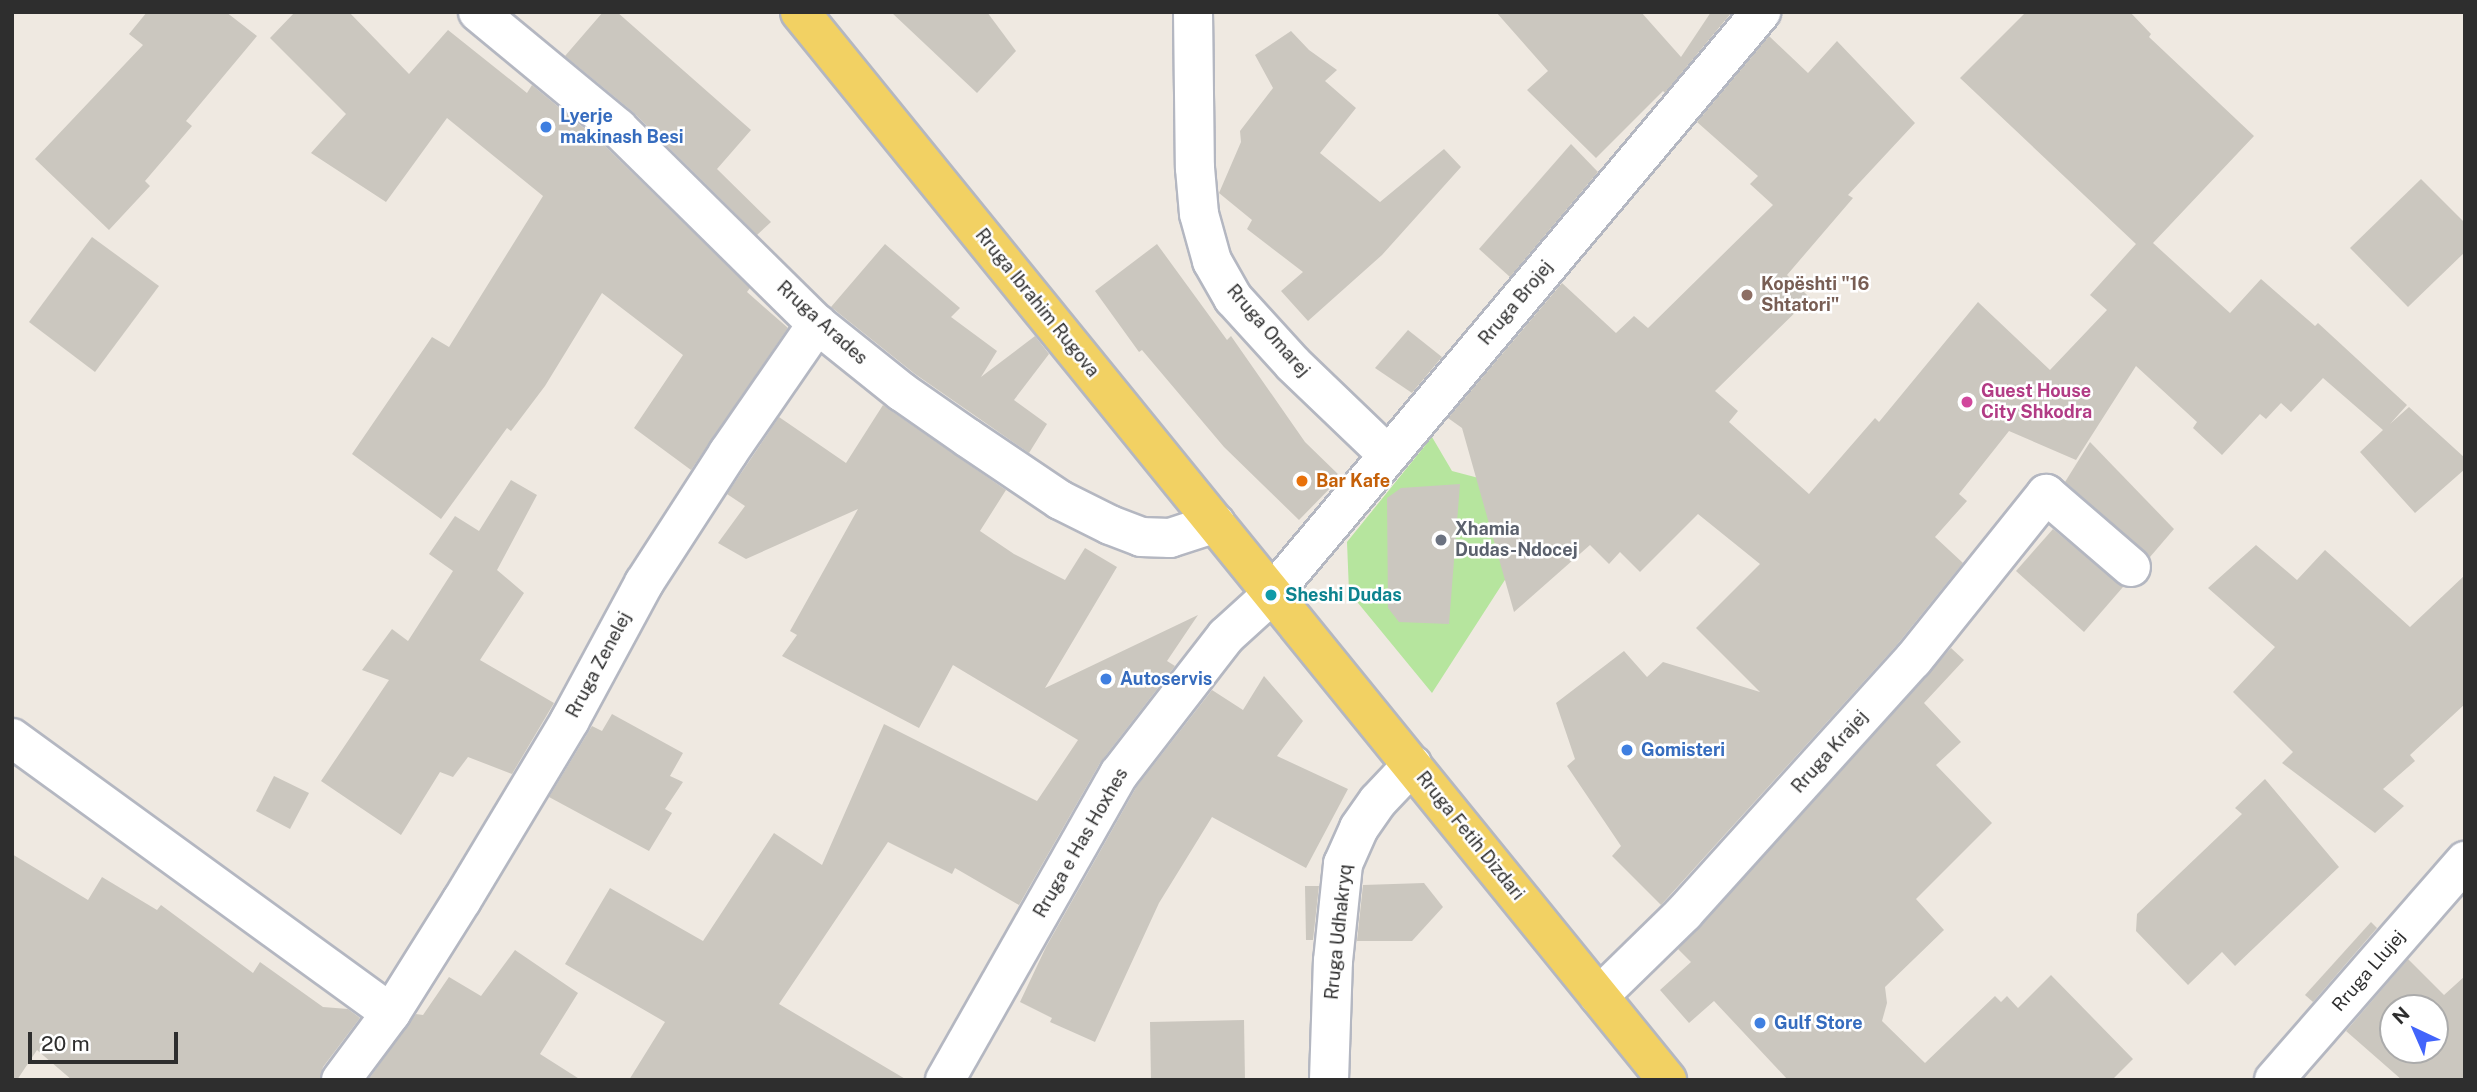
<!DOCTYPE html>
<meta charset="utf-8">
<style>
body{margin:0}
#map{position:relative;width:2477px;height:1092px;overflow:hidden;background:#efe9e1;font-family:"Public Sans",sans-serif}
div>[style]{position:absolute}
.green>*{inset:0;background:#b6e59e}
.building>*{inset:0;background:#cbc7bf}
.roads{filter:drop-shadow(2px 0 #b4b7c1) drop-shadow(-2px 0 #b4b7c1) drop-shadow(0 2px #b4b7c1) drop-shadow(0 -2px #b4b7c1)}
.minor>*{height:38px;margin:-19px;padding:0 19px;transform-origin:19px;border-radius:19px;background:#fff}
.major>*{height:38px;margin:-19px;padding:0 19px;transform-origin:19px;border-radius:19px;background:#f2d163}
.dots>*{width:19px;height:19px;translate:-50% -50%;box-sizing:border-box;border:4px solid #fff;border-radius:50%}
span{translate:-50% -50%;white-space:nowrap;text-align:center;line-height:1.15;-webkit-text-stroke:5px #fff;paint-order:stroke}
.shop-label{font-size:18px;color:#366cbe;font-weight:700}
.left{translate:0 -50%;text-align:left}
.education-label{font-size:18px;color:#785e54;font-weight:700}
.street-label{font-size:18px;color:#2e2e2e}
.hotel-label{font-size:18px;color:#b23c85;font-weight:700}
.food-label{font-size:18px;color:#c56008;font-weight:700}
.worship-label{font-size:18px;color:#5b616d;font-weight:700}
.culture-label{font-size:18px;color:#0d838f;font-weight:700}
.frame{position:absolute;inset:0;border:14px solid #2e2e2e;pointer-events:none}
.north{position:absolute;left:2379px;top:994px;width:70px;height:70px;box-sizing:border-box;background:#fff;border:2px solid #ababab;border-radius:50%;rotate:316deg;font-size:19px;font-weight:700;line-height:28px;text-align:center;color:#2e2e2e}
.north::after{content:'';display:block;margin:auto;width:24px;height:32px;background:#4264fb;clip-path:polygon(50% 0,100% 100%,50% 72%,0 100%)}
.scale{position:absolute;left:28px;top:1032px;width:150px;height:32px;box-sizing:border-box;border:4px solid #2e2e2e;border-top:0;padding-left:9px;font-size:21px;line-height:24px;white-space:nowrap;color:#2e2e2e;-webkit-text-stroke:5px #fff;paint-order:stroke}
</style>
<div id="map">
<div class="green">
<div style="clip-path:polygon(1432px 437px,1452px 471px,1490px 481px,1510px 572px,1432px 693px,1349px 592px,1347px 542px)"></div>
</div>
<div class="building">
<div style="clip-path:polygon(147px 12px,226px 12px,257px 36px,186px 121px,192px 126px,145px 181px,150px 186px,109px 230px,35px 159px,143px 45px,129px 34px)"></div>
<div style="clip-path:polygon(295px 12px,349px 12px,409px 74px,448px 30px,527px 93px,532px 85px,603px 144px,750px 288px,747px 292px,788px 328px,691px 470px,634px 428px,683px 355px,602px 293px,545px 386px,511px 431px,507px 428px,441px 519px,352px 454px,432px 337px,449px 347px,543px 196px,447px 118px,386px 202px,311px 153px,346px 114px,270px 38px)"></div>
<div style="clip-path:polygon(603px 12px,617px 12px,751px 130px,717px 169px,771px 222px,757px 235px,633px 112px,565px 56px)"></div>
<div style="clip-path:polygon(891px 12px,987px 12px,1016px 51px,977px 93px)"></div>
<div style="clip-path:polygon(1496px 12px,1641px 12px,1681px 57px,1711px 12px,1732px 12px,1665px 93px,1663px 91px,1596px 158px,1527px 90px,1548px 71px)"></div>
<div style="clip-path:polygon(2026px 12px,2130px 12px,2151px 34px,2149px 37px,2254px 136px,2153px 243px,2230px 313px,2261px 279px,2315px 326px,2318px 323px,2407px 405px,2390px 424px,2409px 407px,2465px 458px,2465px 469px,2415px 513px,2360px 452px,2383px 430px,2323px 378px,2291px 412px,2281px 403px,2266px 419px,2260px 414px,2222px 455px,2193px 428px,2197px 422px,2136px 366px,2076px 460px,2009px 431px,1959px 494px,1967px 501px,1935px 537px,1963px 563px,1896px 646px,1661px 905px,1612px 856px,1621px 846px,1567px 766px,1575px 759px,1556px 703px,1624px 651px,1647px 677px,1663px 662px,1760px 692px,1696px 628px,1760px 564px,1698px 514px,1640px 572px,1620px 552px,1609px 564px,1590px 545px,1514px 612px,1462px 428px,1448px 418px,1562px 283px,1616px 333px,1634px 316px,1648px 328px,1773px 205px,1750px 184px,1758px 176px,1697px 122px,1769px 36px,1808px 73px,1837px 41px,1915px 123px,1848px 195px,1853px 198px,1787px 275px,1810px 298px,1715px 391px,1738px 411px,1729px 422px,1809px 494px,1875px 418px,1879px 422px,1978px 302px,2050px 370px,2107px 310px,2090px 295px,2136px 244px,1960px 78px)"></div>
<div style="clip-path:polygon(1291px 31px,1309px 50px,1337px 70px,1325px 81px,1356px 108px,1320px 153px,1380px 202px,1444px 149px,1461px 167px,1382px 255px,1308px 321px,1281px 291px,1303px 272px,1247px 229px,1252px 220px,1219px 193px,1241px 142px,1240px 131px,1273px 88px,1255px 55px)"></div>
<div style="clip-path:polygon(1571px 144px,1598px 172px,1510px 277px,1479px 249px)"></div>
<div style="clip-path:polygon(2421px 179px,2465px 223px,2465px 252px,2408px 307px,2350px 248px)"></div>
<div style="clip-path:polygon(92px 237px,159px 286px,95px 372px,29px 322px)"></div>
<div style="clip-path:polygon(885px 244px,960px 308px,951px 317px,997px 351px,981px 377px,1035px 336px,1049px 354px,1014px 400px,1047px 424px,1029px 453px,915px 374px,831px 307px)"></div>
<div style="clip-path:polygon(1157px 244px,1227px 340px,1231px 336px,1305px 442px,1341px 477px,1299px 520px,1224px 447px,1142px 350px,1139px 352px,1095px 291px)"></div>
<div style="clip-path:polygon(1408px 330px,1442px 357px,1412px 393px,1375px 368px)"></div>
<div style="clip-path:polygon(883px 405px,1006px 490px,980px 531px,1014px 554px,1065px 580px,1085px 548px,1117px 567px,1045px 688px,1198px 615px,1167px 661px,1175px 666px,1100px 763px,1019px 905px,955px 868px,952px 874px,888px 842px,779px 1004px,907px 1080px,629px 1080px,665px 1022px,565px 964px,610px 888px,703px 941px,774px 833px,822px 865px,884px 724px,1037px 801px,1078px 740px,953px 665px,919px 728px,782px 656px,797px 635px,790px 631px,858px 509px,746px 559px,718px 543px,745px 506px,727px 494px,779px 417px,846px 463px)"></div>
<div style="clip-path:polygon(2090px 442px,2174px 529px,2150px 557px,2065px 482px)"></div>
<div style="clip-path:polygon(511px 480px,537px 495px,497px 570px,524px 593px,480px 660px,554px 703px,512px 774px,468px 757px,453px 777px,440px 772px,401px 835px,321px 781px,389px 680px,362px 670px,392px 629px,408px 641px,453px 571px,429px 554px,455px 516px,479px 531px)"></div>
<div style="clip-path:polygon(1460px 484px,1449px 624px,1399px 622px,1388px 608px,1387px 498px,1401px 488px)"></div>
<div style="clip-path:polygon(2053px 529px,2123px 587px,2084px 632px,2016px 571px)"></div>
<div style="clip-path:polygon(2256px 545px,2297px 580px,2325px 550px,2410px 627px,2465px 575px,2465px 704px,2410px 755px,2415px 761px,2383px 789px,2404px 806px,2375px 833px,2282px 763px,2293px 752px,2233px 692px,2275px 647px,2208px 588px)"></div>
<div style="clip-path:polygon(1951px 648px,1964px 660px,1924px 703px,1961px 742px,1936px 765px,1992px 823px,1916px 899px,1944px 930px,1885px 987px,1887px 1003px,1882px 1021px,1925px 1063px,1995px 996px,2001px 1002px,2007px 996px,2018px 1008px,2051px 975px,2133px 1059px,2112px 1080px,1788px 1080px,1714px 1001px,1689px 1023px,1660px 990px,1691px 962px,1678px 949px)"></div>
<div style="clip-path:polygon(1264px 676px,1303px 721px,1277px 756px,1348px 789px,1306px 868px,1212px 817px,1159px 903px,1095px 1042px,1050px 1022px,1052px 1018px,1020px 1002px,1046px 947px,1137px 786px,1212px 690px,1243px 710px)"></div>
<div style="clip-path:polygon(612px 714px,683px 753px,670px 776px,683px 782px,665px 809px,672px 813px,649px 851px,549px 797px,592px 726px,602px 731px)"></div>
<div style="clip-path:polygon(274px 776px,309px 793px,290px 829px,256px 811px)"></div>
<div style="clip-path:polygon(2265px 779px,2339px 867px,2235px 966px,2222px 952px,2188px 985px,2136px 931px,2137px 914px,2242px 814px,2235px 808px)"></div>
<div style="clip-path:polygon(12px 854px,88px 900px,102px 877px,157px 910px,161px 905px,253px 973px,260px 962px,323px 1007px,348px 1009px,360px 1018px,323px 1067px,320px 1080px,72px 1080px,37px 1050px,17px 1080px,12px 1080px)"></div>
<div style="clip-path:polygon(1424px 883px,1443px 907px,1412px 941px,1357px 941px,1363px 885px)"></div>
<div style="clip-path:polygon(1305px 886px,1319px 886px,1313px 940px,1306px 940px)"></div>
<div style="clip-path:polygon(2371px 922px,2377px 928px,2313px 1002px,2305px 995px)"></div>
<div style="clip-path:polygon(515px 950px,578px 993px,540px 1054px,581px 1080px,368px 1080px,416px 1014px,423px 1015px,449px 977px,481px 996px)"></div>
<div style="clip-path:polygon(evenodd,2408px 959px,2444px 995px,2465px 976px,2465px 1080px,2402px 1080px,2346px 1031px,2408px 959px,2393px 1008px,2435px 1008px,2435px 1050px,2393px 1050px,2393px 1008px)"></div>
<div style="clip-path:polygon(1244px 1020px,1245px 1080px,1151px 1080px,1150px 1022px)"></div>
</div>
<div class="roads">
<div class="minor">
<div style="left:478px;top:12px;width:182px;rotate:39.6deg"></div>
<div style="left:618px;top:128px;width:279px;rotate:44.6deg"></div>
<div style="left:817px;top:324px;width:109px;rotate:38.7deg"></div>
<div style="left:902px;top:392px;width:80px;rotate:34.9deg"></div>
<div style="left:968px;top:438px;width:111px;rotate:34deg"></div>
<div style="left:1060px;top:500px;width:56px;rotate:26.6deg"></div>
<div style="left:1110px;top:525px;width:33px;rotate:21deg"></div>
<div style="left:1141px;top:537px;width:29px;rotate:2deg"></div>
<div style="left:1170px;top:538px;width:48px;rotate:-18.1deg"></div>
<div style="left:1193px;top:12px;width:156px;rotate:89.3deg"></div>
<div style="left:1195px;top:168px;width:46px;rotate:85deg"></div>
<div style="left:1199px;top:214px;width:49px;rotate:74.5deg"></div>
<div style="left:1212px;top:261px;width:43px;rotate:60.4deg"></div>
<div style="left:1233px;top:298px;width:89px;rotate:47.7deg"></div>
<div style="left:1293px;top:364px;width:132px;rotate:43.8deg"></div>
<div style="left:12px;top:738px;width:468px;rotate:36deg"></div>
<div style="left:1599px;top:996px;width:119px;rotate:-44.3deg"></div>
<div style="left:1684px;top:913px;width:341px;rotate:-47.9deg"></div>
<div style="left:1913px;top:660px;width:213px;rotate:-51.3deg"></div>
<div style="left:2046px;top:494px;width:112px;rotate:40.7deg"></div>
<div style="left:341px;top:1080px;width:84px;rotate:-53.3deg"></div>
<div style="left:391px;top:1013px;width:133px;rotate:-57.9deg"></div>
<div style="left:462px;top:900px;width:210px;rotate:-59deg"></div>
<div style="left:570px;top:720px;width:156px;rotate:-61.6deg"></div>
<div style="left:644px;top:583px;width:155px;rotate:-57.1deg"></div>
<div style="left:728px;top:453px;width:157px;rotate:-55.4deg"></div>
<div style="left:945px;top:1080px;width:352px;rotate:-60.4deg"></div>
<div style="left:1119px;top:774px;width:175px;rotate:-52.2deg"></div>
<div style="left:1226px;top:636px;width:61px;rotate:-42.3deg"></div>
<div style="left:1271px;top:595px;width:762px;rotate:-49.95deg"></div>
<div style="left:1329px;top:1080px;width:119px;rotate:-88.1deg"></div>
<div style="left:1333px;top:961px;width:98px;rotate:-84.1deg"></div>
<div style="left:1343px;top:864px;width:39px;rotate:-66deg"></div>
<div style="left:1359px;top:828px;width:33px;rotate:-55deg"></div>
<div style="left:1378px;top:801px;width:50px;rotate:-46.6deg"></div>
<div style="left:2274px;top:1080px;width:291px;rotate:-48.9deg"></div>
</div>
<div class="major">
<div style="left:800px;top:12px;width:1376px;rotate:50.93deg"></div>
</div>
</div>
<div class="dots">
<div style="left:546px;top:127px;background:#3f7fe0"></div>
<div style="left:1747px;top:295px;background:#8d6e63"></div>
<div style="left:1967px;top:402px;background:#d1479c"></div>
<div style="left:1302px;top:481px;background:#e8710a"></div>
<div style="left:1441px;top:540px;background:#6b7280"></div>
<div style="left:1271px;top:595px;background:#0f9aa8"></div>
<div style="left:1106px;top:679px;background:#3f7fe0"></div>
<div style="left:1627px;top:750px;background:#3f7fe0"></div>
<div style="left:1760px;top:1023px;background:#3f7fe0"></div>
</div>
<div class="shop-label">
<span class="left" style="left:560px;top:127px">Lyerje<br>makinash Besi</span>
<span class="left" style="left:1120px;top:679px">Autoservis</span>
<span class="left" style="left:1641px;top:750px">Gomisteri</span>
<span class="left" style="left:1774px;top:1023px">Gulf Store</span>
</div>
<div class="education-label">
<span class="left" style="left:1761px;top:295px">Kopështi "16<br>Shtatori"</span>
</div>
<div class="street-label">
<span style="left:1037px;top:303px;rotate:51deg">Rruga Ibrahim Rugova</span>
<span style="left:1516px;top:303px;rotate:-50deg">Rruga Brojej</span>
<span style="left:822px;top:323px;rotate:42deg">Rruga Arades</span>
<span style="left:1268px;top:331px;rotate:49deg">Rruga Omarej</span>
<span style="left:599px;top:665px;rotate:-62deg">Rruga Zenelej</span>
<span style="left:1830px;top:752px;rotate:-48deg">Rruga Krajej</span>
<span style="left:1470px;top:836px;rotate:51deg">Rruga Fetih Dizdari</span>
<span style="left:1081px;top:843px;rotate:-60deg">Rruga e Has Hoxhes</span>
<span style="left:1339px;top:932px;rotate:-84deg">Rruga Udhakryq</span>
<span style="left:2369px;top:971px;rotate:-49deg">Rruga Llujej</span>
</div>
<div class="hotel-label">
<span class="left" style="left:1981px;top:402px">Guest House<br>City Shkodra</span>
</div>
<div class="food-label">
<span class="left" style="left:1316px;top:481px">Bar Kafe</span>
</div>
<div class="worship-label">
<span class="left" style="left:1455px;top:540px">Xhamia<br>Dudas-Ndocej</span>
</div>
<div class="culture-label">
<span class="left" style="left:1285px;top:595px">Sheshi Dudas</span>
</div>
<div class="frame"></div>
<div class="north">N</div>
<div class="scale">20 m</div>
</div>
